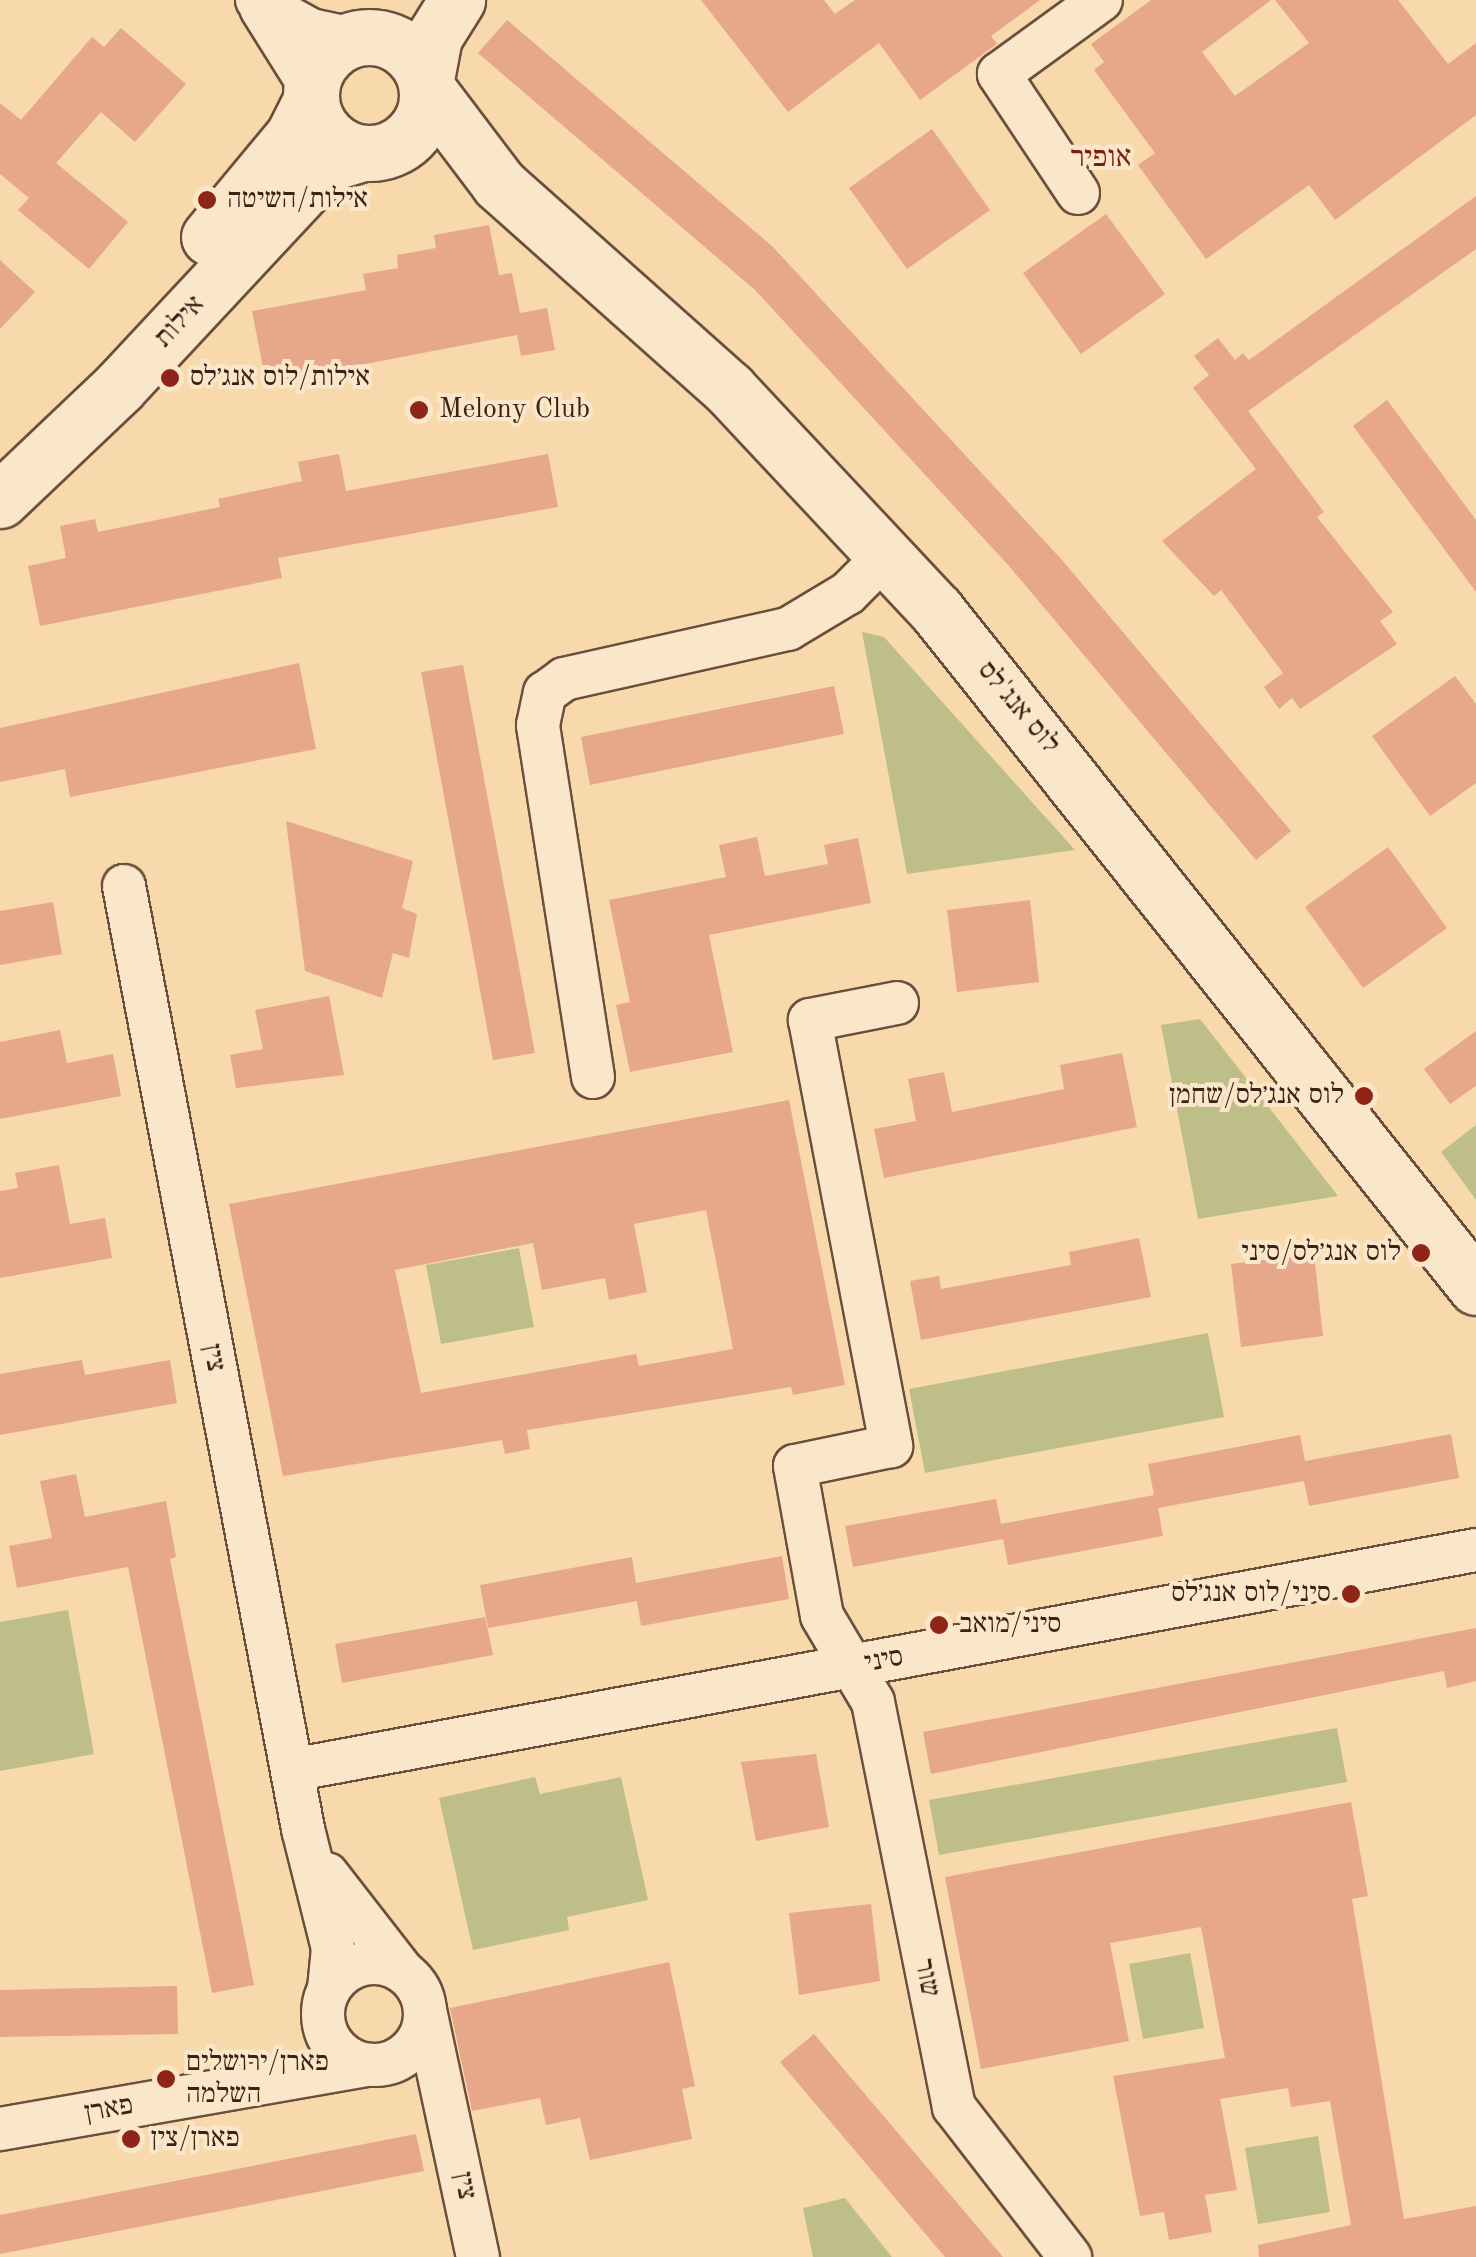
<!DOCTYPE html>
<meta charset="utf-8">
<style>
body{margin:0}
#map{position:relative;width:1476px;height:2257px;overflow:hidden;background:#f8d9ab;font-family:"Old Standard TT","Frank Ruhl Libre",serif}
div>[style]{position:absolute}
.green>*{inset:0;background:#bebf88}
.building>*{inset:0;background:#e6a78a}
.roads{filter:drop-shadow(2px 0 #6b4f3c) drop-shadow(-2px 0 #6b4f3c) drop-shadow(0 2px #6b4f3c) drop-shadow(0 -2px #6b4f3c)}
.street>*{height:42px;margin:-21px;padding:0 21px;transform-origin:21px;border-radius:21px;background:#fae6c8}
.street>.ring{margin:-21px;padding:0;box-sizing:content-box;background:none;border:42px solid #fae6c8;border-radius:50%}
.secondary>*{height:55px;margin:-27.5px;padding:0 27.5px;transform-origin:27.5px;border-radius:27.5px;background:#fae6c8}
.secondary>.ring{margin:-27.5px;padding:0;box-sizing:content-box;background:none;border:55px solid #fae6c8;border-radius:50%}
.dots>*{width:28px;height:28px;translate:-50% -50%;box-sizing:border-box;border:5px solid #fae6c8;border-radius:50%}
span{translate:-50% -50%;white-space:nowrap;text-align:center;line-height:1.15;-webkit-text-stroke:8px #fae6c8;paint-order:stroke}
.poi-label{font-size:28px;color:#3c2117}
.left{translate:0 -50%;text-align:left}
.right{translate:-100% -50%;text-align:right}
.street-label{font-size:28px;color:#3c2117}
.neighbourhood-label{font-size:30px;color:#7a1f14}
</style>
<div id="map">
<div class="green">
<div style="clip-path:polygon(862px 632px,884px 637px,1075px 850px,907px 874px)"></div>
<div style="clip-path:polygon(1200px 1019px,1338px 1196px,1198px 1219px,1161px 1025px)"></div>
<div style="clip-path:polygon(1476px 1125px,1476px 1200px,1441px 1152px)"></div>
<div style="clip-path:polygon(519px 1248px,534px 1327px,441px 1344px,426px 1265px)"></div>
<div style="clip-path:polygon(1208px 1333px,1224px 1417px,925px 1473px,909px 1389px)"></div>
<div style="clip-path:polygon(68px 1610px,94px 1754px,0 1771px,0 1622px)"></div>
<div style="clip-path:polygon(1337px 1728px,1347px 1782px,939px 1855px,929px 1800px)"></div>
<div style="clip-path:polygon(535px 1777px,540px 1794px,621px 1777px,648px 1900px,567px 1917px,569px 1930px,473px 1950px,439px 1798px)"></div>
<div style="clip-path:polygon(1190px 1953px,1204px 2028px,1143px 2039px,1129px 1964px)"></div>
<div style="clip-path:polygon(1318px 2136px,1330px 2212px,1258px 2224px,1245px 2148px)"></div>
<div style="clip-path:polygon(845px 2198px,892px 2257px,813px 2257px,803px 2208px)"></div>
</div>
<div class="building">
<div style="clip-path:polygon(701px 0,824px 0,835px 14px,855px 0,1040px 0,991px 36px,997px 44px,920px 100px,879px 43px,788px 112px)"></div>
<div style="clip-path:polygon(1151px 0,1271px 0,1202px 52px,1235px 96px,1309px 43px,1275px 0,1398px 0,1448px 64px,1476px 43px,1476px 115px,1335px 220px,1309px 185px,1206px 259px,1138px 165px,1155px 153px,1094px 70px,1104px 62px,1091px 44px)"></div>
<div style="clip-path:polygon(507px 20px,773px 247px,1062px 560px,1291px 831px,1256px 860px,1009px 566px,755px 290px,478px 53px)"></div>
<div style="clip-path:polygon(121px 28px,186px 84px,135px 142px,101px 112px,56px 163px,128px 222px,89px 269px,18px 210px,29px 198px,0 174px,0 103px,21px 120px,92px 37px,104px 47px)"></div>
<div style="clip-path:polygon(932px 129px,990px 210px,907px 269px,849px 188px)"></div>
<div style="clip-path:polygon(1476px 196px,1476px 249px,1248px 411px,1324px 512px,1317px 517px,1393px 612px,1380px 621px,1397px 644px,1300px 709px,1292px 698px,1279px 709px,1264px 687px,1283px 673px,1221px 590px,1214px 596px,1162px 541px,1256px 469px,1193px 388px,1209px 375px,1194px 356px,1218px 338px,1235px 360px,1243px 353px,1249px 360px)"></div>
<div style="clip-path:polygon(1106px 214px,1165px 294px,1081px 354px,1023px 273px)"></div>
<div style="clip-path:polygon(489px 225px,499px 275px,512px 273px,520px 313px,547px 308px,555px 350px,521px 356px,517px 335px,266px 383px,252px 311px,366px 290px,363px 274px,398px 268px,397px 255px,436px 248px,434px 235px)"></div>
<div style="clip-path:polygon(0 260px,35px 292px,0 329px)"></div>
<div style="clip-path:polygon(1387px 400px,1476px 520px,1476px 592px,1353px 426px)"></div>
<div style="clip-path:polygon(339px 454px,346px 491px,548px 454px,558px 507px,278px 558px,282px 578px,40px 626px,28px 566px,66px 558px,60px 526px,95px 519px,98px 532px,220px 507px,218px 499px,302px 481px,298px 462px)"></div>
<div style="clip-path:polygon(299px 663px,316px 749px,70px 797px,65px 769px,0 782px,0 728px)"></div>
<div style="clip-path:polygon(463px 665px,535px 1053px,493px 1060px,421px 672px)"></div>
<div style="clip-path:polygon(1455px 676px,1476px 704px,1476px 783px,1430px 816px,1372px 736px)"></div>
<div style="clip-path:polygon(834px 686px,844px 734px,590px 785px,581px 737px)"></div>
<div style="clip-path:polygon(286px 821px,413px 861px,402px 908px,417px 914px,409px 958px,393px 953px,382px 998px,305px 971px)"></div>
<div style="clip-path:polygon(757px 837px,765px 876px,828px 864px,824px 845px,858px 838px,871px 903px,709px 935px,733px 1052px,630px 1072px,616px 1005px,630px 1002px,609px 900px,726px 877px,719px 845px)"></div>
<div style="clip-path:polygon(1388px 847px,1447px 928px,1363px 988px,1305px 907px)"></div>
<div style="clip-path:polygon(1030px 900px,1039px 982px,957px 992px,947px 910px)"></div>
<div style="clip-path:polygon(53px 902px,62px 954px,0 965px,0 911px)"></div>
<div style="clip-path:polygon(329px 996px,344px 1075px,236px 1088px,230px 1055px,263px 1049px,255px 1010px)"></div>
<div style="clip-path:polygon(60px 1030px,67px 1063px,113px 1054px,121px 1096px,0 1119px,0 1042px)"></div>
<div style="clip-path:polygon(1476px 1031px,1476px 1086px,1450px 1104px,1424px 1069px)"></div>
<div style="clip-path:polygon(1122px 1053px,1137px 1127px,884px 1178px,874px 1129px,916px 1121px,908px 1079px,944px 1072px,952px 1112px,1064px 1089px,1060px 1065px)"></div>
<div style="clip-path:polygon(evenodd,789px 1100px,845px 1385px,793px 1395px,791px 1387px,527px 1430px,530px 1449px,505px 1454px,502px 1440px,283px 1476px,229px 1204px,789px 1100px,706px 1210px,733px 1349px,639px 1366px,636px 1354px,421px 1393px,395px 1270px,533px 1243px,542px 1290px,605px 1278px,609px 1300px,647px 1292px,634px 1224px,706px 1210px)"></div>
<div style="clip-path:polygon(59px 1165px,70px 1224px,105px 1218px,112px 1258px,0 1278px,0 1191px,18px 1188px,15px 1173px)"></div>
<div style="clip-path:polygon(1139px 1238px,1151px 1297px,921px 1340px,910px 1281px,939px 1276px,941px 1289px,1071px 1265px,1069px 1252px)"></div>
<div style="clip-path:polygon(1314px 1254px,1323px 1336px,1241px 1347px,1231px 1264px)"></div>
<div style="clip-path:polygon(82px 1360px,85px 1375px,170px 1360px,177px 1403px,0 1435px,0 1374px)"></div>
<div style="clip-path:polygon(1451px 1434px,1459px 1478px,1309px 1506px,1304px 1481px,1158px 1508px,1163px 1536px,1008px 1565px,1003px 1539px,853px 1567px,845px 1526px,996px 1499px,1001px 1524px,1154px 1495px,1148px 1464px,1300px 1435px,1305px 1461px)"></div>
<div style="clip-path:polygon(76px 1474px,85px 1517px,166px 1501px,176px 1557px,170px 1559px,254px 1985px,212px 1993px,128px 1567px,17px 1588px,9px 1546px,52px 1538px,40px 1481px)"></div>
<div style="clip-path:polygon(782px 1556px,789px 1599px,641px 1626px,637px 1601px,488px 1628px,480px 1585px,632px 1557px,636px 1583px)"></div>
<div style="clip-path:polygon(485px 1617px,493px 1655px,342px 1683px,335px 1644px)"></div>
<div style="clip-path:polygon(1476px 1628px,1476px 1681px,1447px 1688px,1444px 1671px,931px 1774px,923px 1732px)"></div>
<div style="clip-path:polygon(816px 1754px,829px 1827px,756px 1841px,741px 1762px)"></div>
<div style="clip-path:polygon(1351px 1802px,1368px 1896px,1352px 1899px,1404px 2219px,1476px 2206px,1476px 2257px,1259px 2257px,1258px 2245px,1351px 2225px,1330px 2101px,1291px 2107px,1288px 2088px,1220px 2099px,1237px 2190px,1205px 2195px,1212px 2232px,1169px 2240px,1164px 2212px,1140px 2216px,1113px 2076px,1225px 2058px,1201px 1927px,1110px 1943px,1129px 2041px,981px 2069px,945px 1877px)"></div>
<div style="clip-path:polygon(871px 1904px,880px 1981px,799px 1995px,789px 1913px)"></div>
<div style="clip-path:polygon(669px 1962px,695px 2086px,682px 2089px,692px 2139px,590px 2160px,580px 2118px,546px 2125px,540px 2098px,472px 2111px,450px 2008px)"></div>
<div style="clip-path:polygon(177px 1986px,178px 2034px,0 2037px,0 1990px)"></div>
<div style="clip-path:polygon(814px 2034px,1003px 2257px,945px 2257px,780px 2062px)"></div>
<div style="clip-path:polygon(416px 2134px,424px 2171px,0 2254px,0 2215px)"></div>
</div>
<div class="roads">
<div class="street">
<div style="left:257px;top:0;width:62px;rotate:29.1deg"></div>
<div style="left:311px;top:30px;width:43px;rotate:12.1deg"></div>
<div style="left:261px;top:8px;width:94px;rotate:58deg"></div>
<div style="left:1078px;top:193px;width:143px;rotate:-123.6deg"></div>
<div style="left:999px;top:74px;width:126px;rotate:-36deg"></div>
<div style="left:124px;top:886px;width:960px;rotate:79.25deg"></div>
<div style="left:303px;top:1829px;width:123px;rotate:75.9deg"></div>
<div style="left:333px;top:1948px;width:41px;rotate:95.6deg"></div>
<div style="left:897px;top:1003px;width:89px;rotate:168.9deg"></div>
<div style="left:810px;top:1020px;width:434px;rotate:79.2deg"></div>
<div style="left:891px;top:1446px;width:98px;rotate:168.2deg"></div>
<div style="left:795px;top:1466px;width:152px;rotate:79.8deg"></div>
<div style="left:822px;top:1616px;width:100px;rotate:59.3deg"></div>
<div style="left:873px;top:1702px;width:413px;rotate:78.7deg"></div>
<div style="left:954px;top:2107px;width:190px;rotate:52.3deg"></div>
<div style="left:593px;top:1077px;width:356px;rotate:-98.9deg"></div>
<div style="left:538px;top:725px;width:33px;rotate:-78deg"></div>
<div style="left:545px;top:693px;width:24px;rotate:-36deg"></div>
<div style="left:564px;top:679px;width:230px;rotate:-12.6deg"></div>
<div style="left:788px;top:629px;width:70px;rotate:-31deg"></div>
<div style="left:848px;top:593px;width:55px;rotate:-45deg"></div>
<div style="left:292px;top:1770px;width:1204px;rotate:-10.53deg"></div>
<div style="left:327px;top:1874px;width:124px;rotate:52.2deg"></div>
<div class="ring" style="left:323px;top:1963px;width:60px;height:60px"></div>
<div style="left:425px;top:2010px;width:253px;rotate:77.9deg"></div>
<div style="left:0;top:2129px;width:374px;rotate:-9.9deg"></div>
</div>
<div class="secondary">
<div class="ring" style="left:311px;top:37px;width:61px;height:61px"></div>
<div style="left:426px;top:79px;width:43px;rotate:-79.2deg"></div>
<div style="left:434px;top:37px;width:44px;rotate:-58.1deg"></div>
<div style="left:428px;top:90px;width:118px;rotate:52.9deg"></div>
<div style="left:499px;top:184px;width:308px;rotate:41.7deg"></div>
<div style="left:729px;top:389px;width:303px;rotate:46.9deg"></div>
<div style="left:936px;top:610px;width:866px;rotate:51.42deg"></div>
<div style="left:209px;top:237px;width:131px;rotate:-50.3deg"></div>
<div style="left:293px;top:136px;width:40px;rotate:-63.4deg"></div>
<div style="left:0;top:500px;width:164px;rotate:-43.5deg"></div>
<div style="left:119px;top:387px;width:282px;rotate:-47deg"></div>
<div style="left:311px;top:181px;width:29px;rotate:-41deg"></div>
<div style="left:333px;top:162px;width:31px;rotate:-17deg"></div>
</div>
</div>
<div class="dots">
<div style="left:207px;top:200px;background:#8f2418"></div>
<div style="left:170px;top:378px;background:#8f2418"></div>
<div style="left:419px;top:410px;background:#8f2418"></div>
<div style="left:1364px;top:1096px;background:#8f2418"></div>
<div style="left:1421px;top:1253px;background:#8f2418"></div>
<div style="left:1351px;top:1594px;background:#8f2418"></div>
<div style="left:939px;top:1625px;background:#8f2418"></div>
<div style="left:166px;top:2079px;background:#8f2418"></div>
<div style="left:131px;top:2139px;background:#8f2418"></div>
</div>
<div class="poi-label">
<span class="left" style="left:227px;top:200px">אילות/השיטה</span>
<span class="left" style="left:190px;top:378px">אילות/לוס אנג׳לס</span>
<span class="left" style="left:439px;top:410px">Melony Club</span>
<span class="right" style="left:1344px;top:1096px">לוס אנג׳לס/שחמן</span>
<span class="right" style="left:1401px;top:1253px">לוס אנג׳לס/סיני</span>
<span class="right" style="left:1331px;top:1594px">סיני/לוס אנג׳לס</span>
<span class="left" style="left:959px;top:1625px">סיני/מואב</span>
<span class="left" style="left:186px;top:2079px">פארן/ירושלים<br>השלמה</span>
<span class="left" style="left:151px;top:2139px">פארן/צין</span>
</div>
<div class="street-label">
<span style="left:180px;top:322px;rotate:-47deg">אילות</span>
<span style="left:1018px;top:708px;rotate:50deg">לוס אנג'לס</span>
<span style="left:213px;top:1358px;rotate:79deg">צין</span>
<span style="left:884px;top:1661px;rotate:-11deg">סיני</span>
<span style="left:926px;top:1978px;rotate:79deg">שור</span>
<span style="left:109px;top:2110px;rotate:-10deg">פארן</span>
<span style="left:464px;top:2186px;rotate:79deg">צין</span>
</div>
<div class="neighbourhood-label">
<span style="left:1101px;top:158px">אופיר</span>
</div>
</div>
